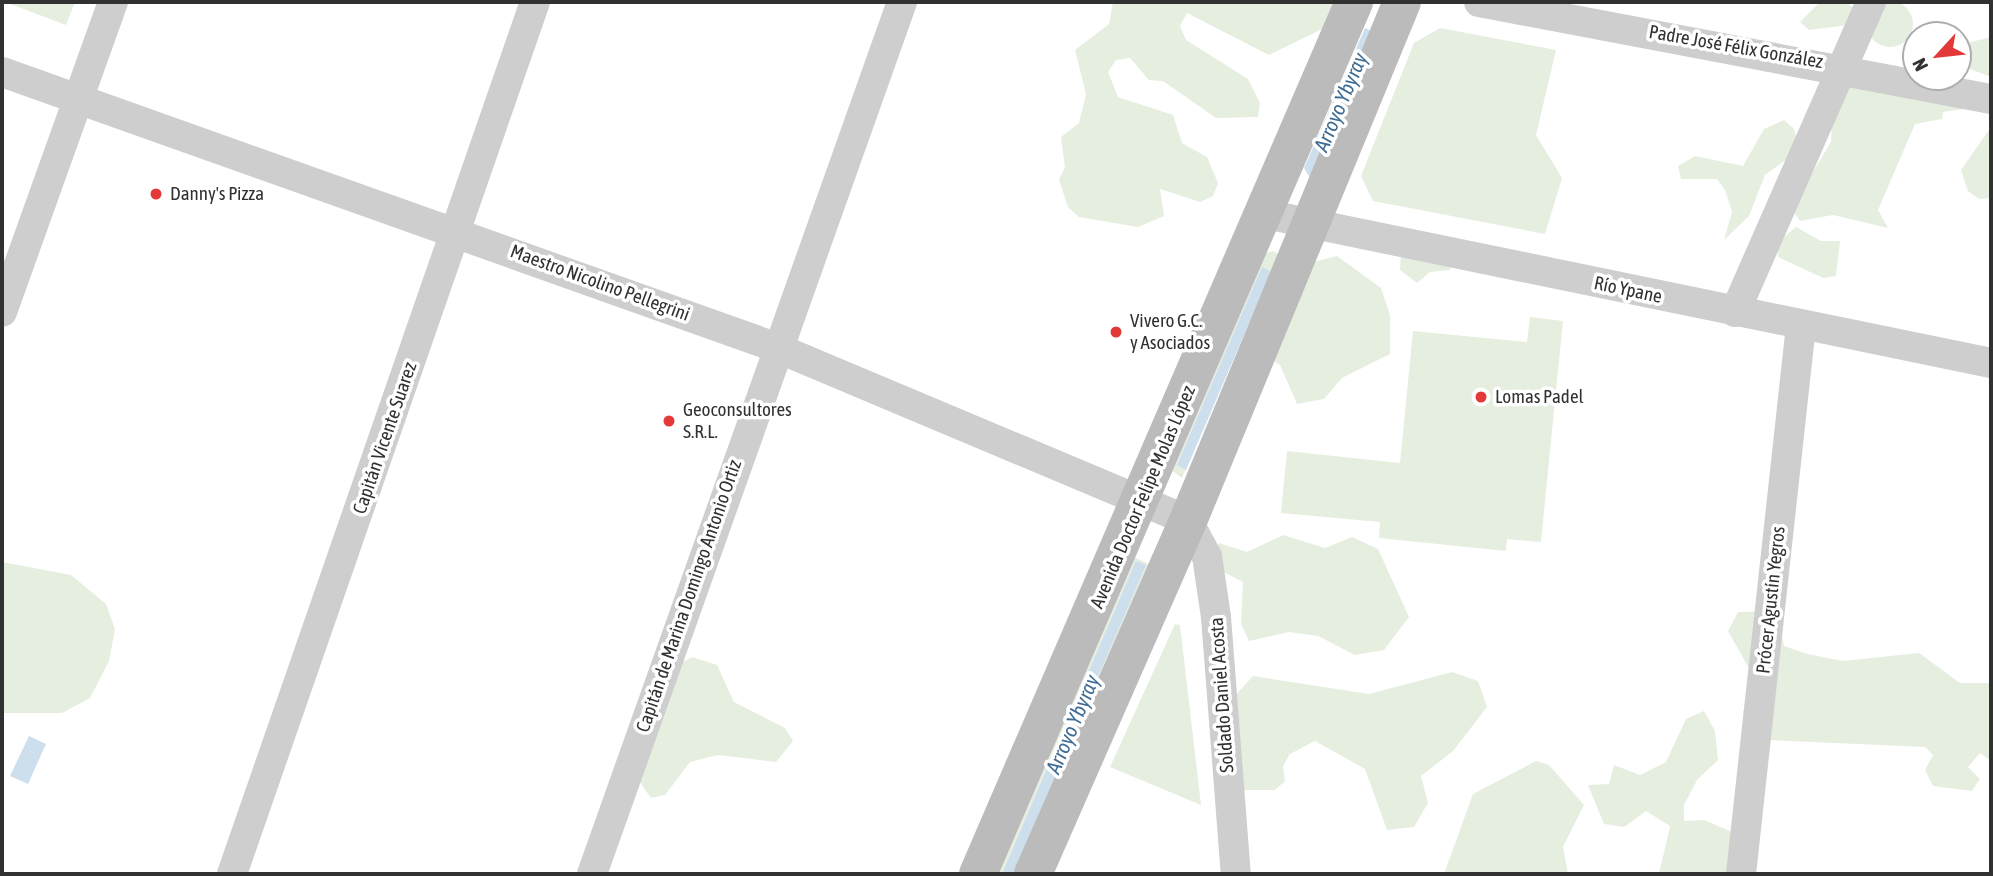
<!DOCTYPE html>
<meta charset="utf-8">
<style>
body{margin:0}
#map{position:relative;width:1993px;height:876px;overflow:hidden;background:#fff;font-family:"Asap Condensed",sans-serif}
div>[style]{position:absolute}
.green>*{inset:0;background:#e6eee0}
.round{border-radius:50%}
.water>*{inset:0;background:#cddeed}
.minor>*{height:30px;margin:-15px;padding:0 15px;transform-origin:15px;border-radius:15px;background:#cecece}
.secondary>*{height:38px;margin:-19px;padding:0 19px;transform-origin:19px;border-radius:19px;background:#bbb}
.dots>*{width:19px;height:19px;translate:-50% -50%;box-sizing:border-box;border:4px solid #fff;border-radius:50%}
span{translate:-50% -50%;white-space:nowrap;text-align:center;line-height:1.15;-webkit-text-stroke:7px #fff;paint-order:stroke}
.street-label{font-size:19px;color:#313131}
.poi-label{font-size:19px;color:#313131}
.left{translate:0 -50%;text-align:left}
.water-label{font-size:21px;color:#3f6c94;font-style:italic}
.frame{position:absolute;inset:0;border:4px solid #313131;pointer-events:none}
.north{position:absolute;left:1902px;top:21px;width:70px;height:70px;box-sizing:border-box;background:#fff;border:2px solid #adadad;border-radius:50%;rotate:243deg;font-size:19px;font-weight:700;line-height:28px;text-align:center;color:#313131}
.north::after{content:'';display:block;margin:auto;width:24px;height:32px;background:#e33a39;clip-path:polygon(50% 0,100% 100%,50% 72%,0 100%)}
</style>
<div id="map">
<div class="green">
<div class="round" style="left:1867px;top:1px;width:46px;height:46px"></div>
<div style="clip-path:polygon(5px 2px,75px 2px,66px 25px)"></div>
<div style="clip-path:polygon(1113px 2px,1357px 2px,1322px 29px,1269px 55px,1187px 13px,1180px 26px,1186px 40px,1248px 79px,1260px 103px,1258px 117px,1216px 118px,1163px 81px,1149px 80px,1130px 58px,1116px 60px,1108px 72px,1118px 97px,1173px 115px,1182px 143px,1207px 157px,1218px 183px,1213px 196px,1200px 202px,1160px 189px,1164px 216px,1138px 227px,1079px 217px,1068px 207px,1059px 180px,1065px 167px,1061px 137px,1079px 123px,1086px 94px,1075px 50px,1109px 24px)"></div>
<div style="clip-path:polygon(1820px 2px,1846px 2px,1858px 12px,1856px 24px,1809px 30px,1800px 22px)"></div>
<div style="clip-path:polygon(1440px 28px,1556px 50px,1536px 135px,1562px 178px,1545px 234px,1373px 201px,1361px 176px,1414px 43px)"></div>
<div style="clip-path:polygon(1991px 37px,1991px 77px,1970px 69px,1962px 56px,1967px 43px)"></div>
<div style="clip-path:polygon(1916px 69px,1916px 77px,1958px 74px,1965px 103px,1963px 109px,1943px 112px,1942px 119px,1915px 124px,1878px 210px,1888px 228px,1833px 215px,1800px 221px,1791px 208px,1831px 142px,1832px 119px,1846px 85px)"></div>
<div style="clip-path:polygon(1784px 120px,1794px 129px,1799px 150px,1765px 175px,1749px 216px,1724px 240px,1732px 212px,1725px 190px,1717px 179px,1681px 179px,1678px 166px,1695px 156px,1743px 166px,1764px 129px)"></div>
<div style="clip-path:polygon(1991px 127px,1991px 198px,1979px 199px,1968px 191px,1961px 170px)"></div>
<div style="clip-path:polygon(1796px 227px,1821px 241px,1840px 241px,1836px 276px,1823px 278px,1778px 257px,1779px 241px)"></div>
<div style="clip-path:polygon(1273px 251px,1278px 254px,1182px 478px,1171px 470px,1262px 254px)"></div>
<div style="clip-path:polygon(1401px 252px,1450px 266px,1450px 270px,1430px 272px,1417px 283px,1400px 270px)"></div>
<div style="clip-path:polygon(1337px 256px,1381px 288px,1390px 315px,1390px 354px,1342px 378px,1324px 399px,1297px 404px,1280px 365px,1268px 357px,1310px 263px)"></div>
<div style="clip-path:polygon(1530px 317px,1563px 321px,1541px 542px,1507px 539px,1506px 551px,1379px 538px,1380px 522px,1281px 513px,1287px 451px,1400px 463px,1413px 331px,1527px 342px)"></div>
<div style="clip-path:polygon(1283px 535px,1325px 548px,1352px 537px,1378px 549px,1409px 617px,1384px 650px,1355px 655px,1318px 636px,1289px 632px,1249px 641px,1241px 624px,1243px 582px,1218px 569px,1213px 556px,1219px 543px,1247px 552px)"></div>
<div style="clip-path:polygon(1134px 557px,1149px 564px,1018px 874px,996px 874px)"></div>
<div style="clip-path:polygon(2px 562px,71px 575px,106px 604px,115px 629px,109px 661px,90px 698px,62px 713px,2px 713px)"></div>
<div style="clip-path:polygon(1777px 611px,1784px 646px,1807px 654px,1843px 661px,1919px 653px,1960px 683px,1991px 683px,1991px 761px,1980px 753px,1968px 767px,1980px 779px,1972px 791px,1933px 786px,1925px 770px,1933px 755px,1925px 747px,1766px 740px,1743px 713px,1751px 672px,1728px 631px,1738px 612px)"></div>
<div style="clip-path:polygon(1175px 624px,1180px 625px,1201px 805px,1110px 767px)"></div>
<div style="clip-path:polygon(692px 657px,717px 665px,734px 702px,785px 728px,793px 741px,776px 762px,718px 755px,690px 762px,665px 795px,651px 798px,634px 774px,679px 664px)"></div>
<div style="clip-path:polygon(1452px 672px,1478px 681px,1487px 707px,1453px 751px,1421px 776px,1428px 803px,1414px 827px,1387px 830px,1365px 769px,1315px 741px,1290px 754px,1283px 766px,1285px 781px,1275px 790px,1246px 790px,1235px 798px,1233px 698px,1253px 676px,1369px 694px)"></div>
<div style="clip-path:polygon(1704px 711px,1715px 731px,1718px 760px,1697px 780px,1684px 805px,1684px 821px,1704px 820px,1732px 832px,1733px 868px,1724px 874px,1659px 874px,1670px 826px,1646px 811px,1624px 827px,1604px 824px,1588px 785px,1609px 784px,1614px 765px,1640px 775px,1666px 762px,1686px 719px)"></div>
<div style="clip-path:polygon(1536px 761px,1549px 765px,1584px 805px,1563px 847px,1568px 874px,1444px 874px,1473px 794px)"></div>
</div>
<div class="water">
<div style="clip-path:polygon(1365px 28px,1374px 32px,1310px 178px,1304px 168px)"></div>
<div style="clip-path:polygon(1262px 267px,1271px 272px,1186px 470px,1177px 465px)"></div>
<div style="clip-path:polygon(1136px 561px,1146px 565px,1013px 874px,1002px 874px)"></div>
<div style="clip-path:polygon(29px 736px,46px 744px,28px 784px,10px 776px)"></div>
</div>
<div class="minor">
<div style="left:1479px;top:2px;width:521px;rotate:10.73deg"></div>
<div style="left:2px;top:72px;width:820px;rotate:19.58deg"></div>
<div style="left:775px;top:347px;width:448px;rotate:22.8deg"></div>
<div style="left:1188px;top:521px;width:40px;rotate:62deg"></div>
<div style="left:1207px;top:556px;width:62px;rotate:81.6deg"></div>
<div style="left:1216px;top:617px;width:258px;rotate:85.6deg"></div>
<div style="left:1265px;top:214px;width:741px;rotate:11.6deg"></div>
<div style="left:2px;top:312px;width:329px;rotate:-70.3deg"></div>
<div style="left:1735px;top:312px;width:339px;rotate:-66.3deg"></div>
<div style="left:232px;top:874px;width:923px;rotate:-70.84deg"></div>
<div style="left:592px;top:874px;width:925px;rotate:-70.43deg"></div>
<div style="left:1741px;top:874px;width:552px;rotate:-83.76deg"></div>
</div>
<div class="secondary">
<div style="left:978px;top:874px;width:950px;rotate:-66.67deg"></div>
<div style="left:1033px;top:874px;width:386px;rotate:-66.3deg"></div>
<div style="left:1188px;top:521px;width:561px;rotate:-67.59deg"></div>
</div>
<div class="dots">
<div style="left:156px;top:194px;background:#e33a39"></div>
<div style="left:1116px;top:332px;background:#e33a39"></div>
<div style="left:1481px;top:397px;background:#e33a39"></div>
<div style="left:669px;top:421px;background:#e33a39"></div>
</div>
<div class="street-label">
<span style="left:1736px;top:47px;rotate:10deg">Padre José Félix González</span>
<span style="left:600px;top:283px;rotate:20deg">Maestro Nicolino Pellegrini</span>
<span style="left:1628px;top:290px;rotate:12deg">Río Ypane</span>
<span style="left:385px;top:438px;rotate:-71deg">Capitán Vicente Suarez</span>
<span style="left:1143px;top:497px;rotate:-67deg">Avenida Doctor Felipe Molas López</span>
<span style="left:689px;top:596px;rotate:-71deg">Capitán de Marina Domingo Antonio Ortiz</span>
<span style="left:1771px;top:600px;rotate:-84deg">Prócer Agustín Yegros</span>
<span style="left:1222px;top:695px;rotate:-94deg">Soldado Daniel Acosta</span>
</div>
<div class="poi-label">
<span class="left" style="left:170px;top:194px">Danny's Pizza</span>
<span class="left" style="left:1130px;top:332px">Vivero G.C.<br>y Asociados</span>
<span class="left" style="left:1495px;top:397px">Lomas Padel</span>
<span class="left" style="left:683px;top:421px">Geoconsultores<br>S.R.L.</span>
</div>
<div class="water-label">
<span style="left:1340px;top:102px;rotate:-67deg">Arroyo Ybyray</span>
<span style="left:1072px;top:724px;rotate:-67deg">Arroyo Ybyray</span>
</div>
<div class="frame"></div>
<div class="north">N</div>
</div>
